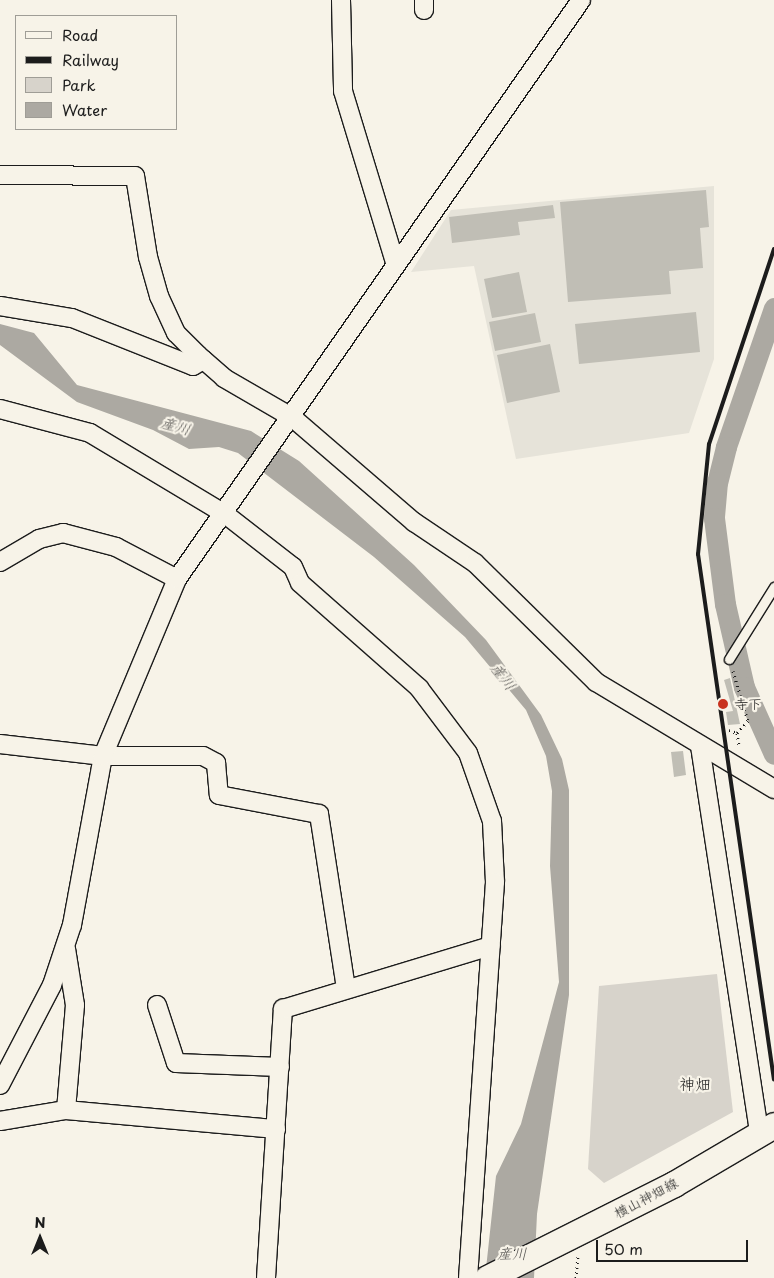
<!DOCTYPE html>
<meta charset="utf-8">
<style>
body{margin:0}
#map{position:relative;width:774px;height:1278px;overflow:hidden;background:#f7f3e8;font-family:"Playpen Sans","Klee One",sans-serif}
div>[style]{position:absolute}
.built>*{inset:0;background:#e6e3d9}
.green>*{inset:0;background:#d7d3cb}
.water>*{inset:0;background:#aca9a2}
.canal>*{height:21px;margin:-10.5px;padding:0 10.5px;transform-origin:10.5px;border-radius:10.5px;background:#aca9a2}
.building>*{inset:0;background:#c0beb5}
.path>*{height:3px;margin-top:-1.5px;transform-origin:0;background:repeating-linear-gradient(90deg,#1c1c1c 0 1px,transparent 0 5px)}
.roads{filter:drop-shadow(1px 0 #1c1c1c) drop-shadow(-1px 0 #1c1c1c) drop-shadow(0 1px #1c1c1c) drop-shadow(0 -1px #1c1c1c)}
.lane>*{height:9px;margin:-4.5px;padding:0 4.5px;transform-origin:4.5px;border-radius:4.5px;background:#f7f3e8}
.street>*{height:18px;margin:-9px;padding:0 9px;transform-origin:9px;border-radius:9px;background:#f7f3e8}
.secondary>*{height:25px;margin:-12.5px;padding:0 12.5px;transform-origin:12.5px;border-radius:12.5px;background:#f7f3e8}
.rail>*{height:4px;margin:-2px;padding:0 2px;transform-origin:2px;border-radius:2px;background:#1c1c1c}
.dots>*{width:14px;height:14px;translate:-50% -50%;box-sizing:border-box;border:2px solid #f7f3e8;border-radius:50%}
span{translate:-50% -50%;white-space:nowrap;text-align:center;line-height:1.15;-webkit-text-stroke:4.5px #f7f3e8;paint-order:stroke}
.poi-label{font-size:14px;color:#1c1c1c}
.left{translate:0 -50%;text-align:left}
.street-label{font-size:14px;color:#1c1c1c}
.water-label{font-size:15px;color:#565452;font-style:italic}
.quarter-label{font-size:16px;color:#1c1c1c}
.legend{position:absolute;left:15px;top:15px;width:162px;height:115px;box-sizing:border-box;background:#f7f3e8;border:1px solid #9f9d96;margin:0;padding:6px 9px;list-style:none;font-size:15px;color:#1c1c1c}
.legend li{display:flex;align-items:center;gap:10px;height:25px}
.legend b{width:25px;border:1px solid #9f9d96}
.north{position:absolute;left:15px;top:1213px;width:50px;height:50px;-webkit-text-stroke:4px #f7f3e8;paint-order:stroke;rotate:0deg;font-size:14px;font-weight:700;line-height:20px;text-align:center;color:#1c1c1c}
.north::after{content:'';display:block;margin:auto;width:18px;height:22px;background:#1c1c1c;clip-path:polygon(50% 0,100% 100%,50% 72%,0 100%)}
.scale{position:absolute;left:596px;top:1240px;width:152px;height:22px;box-sizing:border-box;border:2px solid #1c1c1c;border-top:0;padding-left:6px;font-size:15px;line-height:18px;white-space:nowrap;color:#1c1c1c;-webkit-text-stroke:4px #f7f3e8;paint-order:stroke}
</style>
<div id="map">
<div class="built">
<div style="clip-path:polygon(714px 186px,714px 359px,689px 433px,516px 459px,474px 266px,411px 272px,451px 210px)"></div>
</div>
<div class="green">
<div style="clip-path:polygon(717px 974px,733px 1112px,604px 1183px,588px 1169px,599px 986px)"></div>
</div>
<div class="water">
<div style="clip-path:polygon(0 324px,34px 333px,77px 385px,251px 431px,299px 461px,414px 565px,486px 640px,541px 715px,562px 759px,569px 790px,569px 995px,537px 1214px,534px 1278px,485px 1278px,496px 1176px,521px 1124px,559px 982px,550px 866px,552px 791px,546px 756px,526px 710px,465px 637px,374px 557px,238px 453px,219px 447px,189px 449px,153px 430px,77px 402px,0 345px)"></div>
</div>
<div class="canal">
<div style="left:774px;top:308px;width:147px;rotate:109.1deg"></div>
<div style="left:726px;top:447px;width:36px;rotate:104deg"></div>
<div style="left:717px;top:482px;width:36px;rotate:95deg"></div>
<div style="left:714px;top:518px;width:87px;rotate:82.7deg"></div>
<div style="left:725px;top:604px;width:85px;rotate:77.1deg"></div>
<div style="left:744px;top:687px;width:73px;rotate:65.9deg"></div>
</div>
<div class="building">
<div style="clip-path:polygon(706px 190px,709px 227px,700px 228px,703px 268px,669px 271px,671px 294px,568px 302px,560px 202px)"></div>
<div style="clip-path:polygon(553px 205px,555px 218px,518px 222px,520px 235px,452px 243px,449px 217px)"></div>
<div style="clip-path:polygon(519px 272px,527px 312px,492px 318px,484px 279px)"></div>
<div style="clip-path:polygon(696px 312px,700px 352px,579px 364px,575px 324px)"></div>
<div style="clip-path:polygon(535px 313px,541px 342px,495px 351px,489px 322px)"></div>
<div style="clip-path:polygon(550px 344px,560px 392px,507px 403px,497px 355px)"></div>
<div style="clip-path:polygon(730px 678px,740px 724px,728px 725px,726px 712px,733px 711px,724px 680px)"></div>
<div style="clip-path:polygon(683px 751px,686px 775px,674px 777px,671px 752px)"></div>
</div>
<div class="path">
<div style="left:733px;top:671px;width:52px;rotate:73.3deg"></div>
<div style="left:748px;top:721px;width:16px;rotate:133deg"></div>
<div style="left:737px;top:733px;width:13px;rotate:81deg"></div>
<div style="left:729px;top:730px;width:9px;rotate:21deg"></div>
<div style="left:576px;top:1278px;width:22px;rotate:-85deg"></div>
</div>
<div class="roads">
<div class="lane">
<div style="left:729px;top:659px;width:85px;rotate:-58deg"></div>
</div>
<div class="street">
<div style="left:341px;top:0;width:91px;rotate:88.7deg"></div>
<div style="left:343px;top:91px;width:179px;rotate:73.1deg"></div>
<div style="left:424px;top:0;width:10px;rotate:90deg"></div>
<div style="left:0;top:175px;width:135px;rotate:0.4deg"></div>
<div style="left:135px;top:176px;width:82px;rotate:80.9deg"></div>
<div style="left:148px;top:257px;width:41px;rotate:74.2deg"></div>
<div style="left:159px;top:296px;width:41px;rotate:65.3deg"></div>
<div style="left:176px;top:333px;width:31px;rotate:45deg"></div>
<div style="left:198px;top:355px;width:35px;rotate:41deg"></div>
<div style="left:224px;top:378px;width:80px;rotate:30.1deg"></div>
<div style="left:293px;top:418px;width:160px;rotate:40.7deg"></div>
<div style="left:414px;top:522px;width:73px;rotate:33.9deg"></div>
<div style="left:475px;top:563px;width:170px;rotate:44.5deg"></div>
<div style="left:596px;top:682px;width:208px;rotate:31deg"></div>
<div style="left:0;top:306px;width:73px;rotate:9.5deg"></div>
<div style="left:72px;top:318px;width:130px;rotate:21.6deg"></div>
<div style="left:193px;top:366px;width:12px;rotate:-31deg"></div>
<div style="left:0;top:409px;width:93px;rotate:14.9deg"></div>
<div style="left:90px;top:433px;width:157px;rotate:31deg"></div>
<div style="left:225px;top:514px;width:86px;rotate:37.9deg"></div>
<div style="left:293px;top:567px;width:17px;rotate:66deg"></div>
<div style="left:300px;top:583px;width:159px;rotate:41.4deg"></div>
<div style="left:419px;top:688px;width:81px;rotate:53deg"></div>
<div style="left:468px;top:753px;width:72px;rotate:70.6deg"></div>
<div style="left:492px;top:821px;width:61px;rotate:87.2deg"></div>
<div style="left:495px;top:882px;width:397px;rotate:93.9deg"></div>
<div style="left:0;top:562px;width:45px;rotate:-30.5deg"></div>
<div style="left:39px;top:539px;width:25px;rotate:-14deg"></div>
<div style="left:63px;top:533px;width:55px;rotate:14.8deg"></div>
<div style="left:116px;top:547px;width:69px;rotate:27.7deg"></div>
<div style="left:0;top:744px;width:104px;rotate:6.6deg"></div>
<div style="left:103px;top:756px;width:100px"></div>
<div style="left:203px;top:756px;width:15px;rotate:28deg"></div>
<div style="left:216px;top:763px;width:32px;rotate:85deg"></div>
<div style="left:219px;top:795px;width:102px;rotate:10.8deg"></div>
<div style="left:319px;top:814px;width:176px;rotate:81.2deg"></div>
<div style="left:700px;top:746px;width:391px;rotate:81.3deg"></div>
<div style="left:157px;top:1005px;width:61px;rotate:71.9deg"></div>
<div style="left:176px;top:1063px;width:104px;rotate:2.2deg"></div>
<div style="left:0;top:1085px;width:113px;rotate:-62.5deg"></div>
<div style="left:52px;top:985px;width:63px;rotate:-71.6deg"></div>
<div style="left:72px;top:925px;width:172px;rotate:-79.6deg"></div>
<div style="left:103px;top:756px;width:192px;rotate:-67.3deg"></div>
<div style="left:177px;top:579px;width:706px;rotate:-55.09deg"></div>
<div style="left:66px;top:1110px;width:211px;rotate:5.2deg"></div>
<div style="left:0;top:1121px;width:67px;rotate:-9.5deg"></div>
<div style="left:66px;top:1110px;width:105px;rotate:-85.1deg"></div>
<div style="left:75px;top:1005px;width:57px;rotate:-99.1deg"></div>
<div style="left:266px;top:1278px;width:270px;rotate:-86.4deg"></div>
<div style="left:283px;top:1009px;width:217px;rotate:-16.9deg"></div>
</div>
<div class="secondary">
<div style="left:487px;top:1278px;width:209px;rotate:-26.7deg"></div>
<div style="left:674px;top:1184px;width:116px;rotate:-30.5deg"></div>
</div>
</div>
<div class="rail">
<div style="left:774px;top:249px;width:206px;rotate:108.4deg"></div>
<div style="left:709px;top:444px;width:111px;rotate:95.7deg"></div>
<div style="left:698px;top:554px;width:531px;rotate:81.78deg"></div>
</div>
<div class="dots">
<div style="left:723px;top:704px;background:#c8321e"></div>
</div>
<div class="poi-label">
<span class="left" style="left:734px;top:704px">寺下</span>
</div>
<div class="street-label">
<span style="left:646px;top:1198px;rotate:-28deg">横山神畑線</span>
</div>
<div class="water-label">
<span style="left:176px;top:425px;rotate:16deg">産川</span>
<span style="left:504px;top:676px;rotate:52deg">産川</span>
<span style="left:512px;top:1253px">産川</span>
</div>
<div class="quarter-label">
<span style="left:695px;top:1083px">神畑</span>
</div>
<ul class="legend">
<li><b style="height:6px;background:#f7f3e8"></b>Road</li>
<li><b style="height:6px;background:#1c1c1c"></b>Railway</li>
<li><b style="height:14px;background:#d7d3cb"></b>Park</li>
<li><b style="height:14px;background:#aca9a2"></b>Water</li>
</ul>
<div class="north">N</div>
<div class="scale">50 m</div>
</div>
